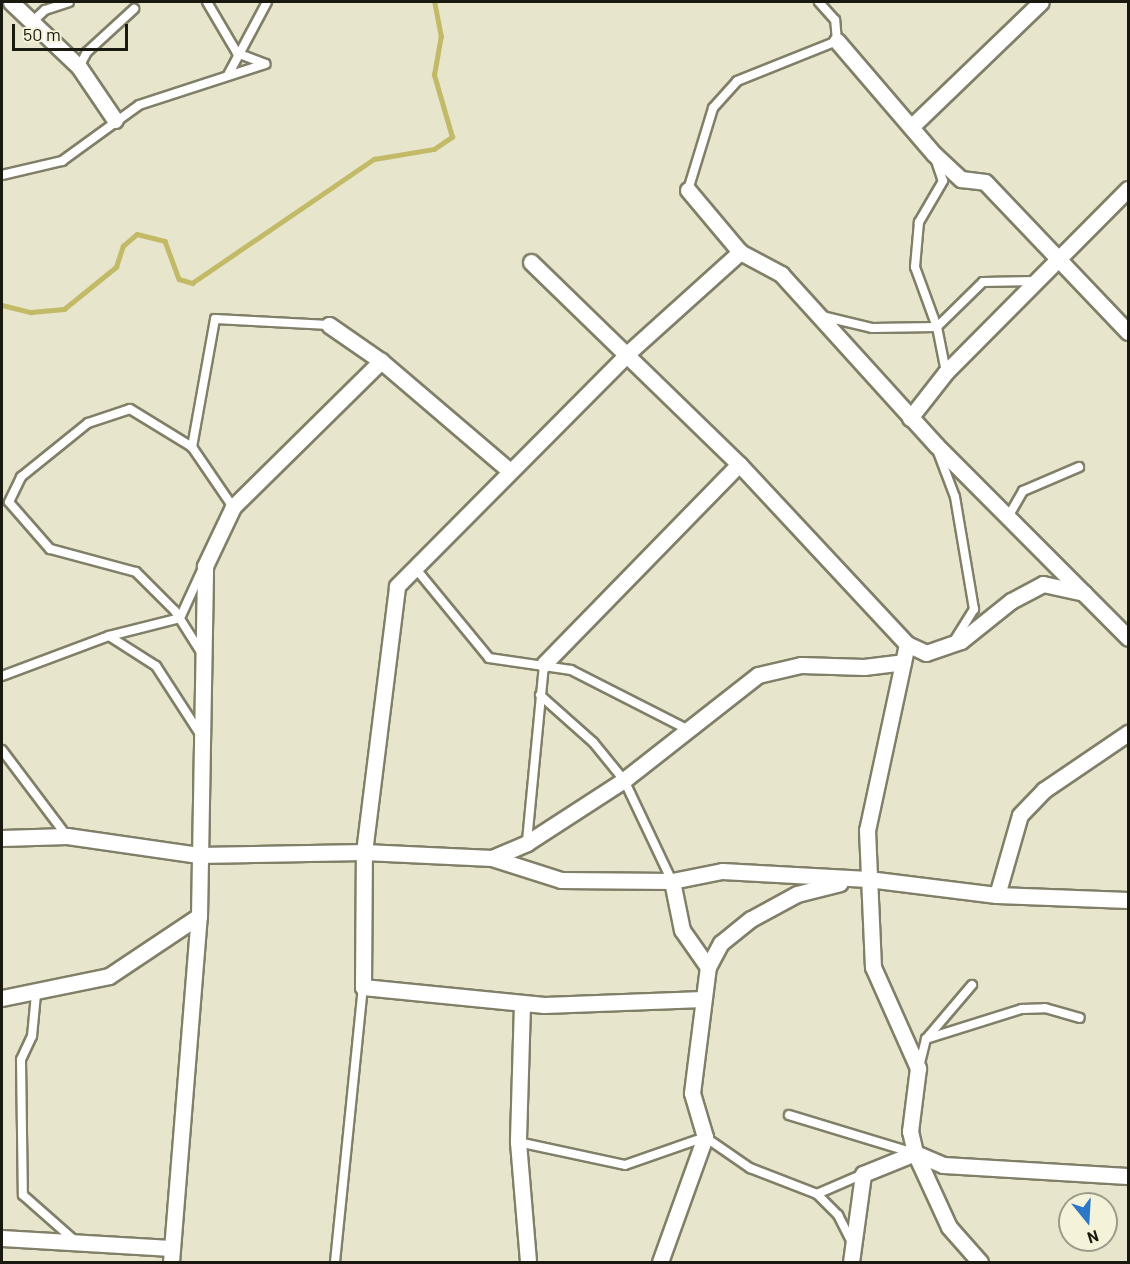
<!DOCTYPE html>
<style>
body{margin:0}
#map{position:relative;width:1130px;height:1264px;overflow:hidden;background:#e7e5cc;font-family:Barlow,sans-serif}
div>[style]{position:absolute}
.stream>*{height:4.5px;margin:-2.25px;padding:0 2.25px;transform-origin:2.25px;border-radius:2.25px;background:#c3ba67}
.roads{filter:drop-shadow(2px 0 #817f68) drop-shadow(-2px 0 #817f68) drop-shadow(0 2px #817f68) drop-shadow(0 -2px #817f68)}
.lane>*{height:8px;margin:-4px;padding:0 4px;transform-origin:4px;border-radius:4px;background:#fff}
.street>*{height:15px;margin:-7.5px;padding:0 7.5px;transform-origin:7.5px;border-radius:7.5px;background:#fff}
span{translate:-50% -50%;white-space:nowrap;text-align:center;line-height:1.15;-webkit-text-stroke:5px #f4f2d9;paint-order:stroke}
.frame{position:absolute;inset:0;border:3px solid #191910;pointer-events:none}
.north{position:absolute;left:1058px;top:1192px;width:60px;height:60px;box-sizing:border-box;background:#f4f2d9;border:2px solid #9c9b89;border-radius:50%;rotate:162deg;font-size:16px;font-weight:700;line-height:24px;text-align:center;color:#191910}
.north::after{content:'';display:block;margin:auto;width:21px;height:27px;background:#2c77c7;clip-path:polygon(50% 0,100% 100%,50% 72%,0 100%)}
.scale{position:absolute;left:12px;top:24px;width:116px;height:27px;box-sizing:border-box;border:3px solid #191910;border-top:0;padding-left:8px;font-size:18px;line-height:21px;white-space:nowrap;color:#191910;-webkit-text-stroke:4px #f4f2d9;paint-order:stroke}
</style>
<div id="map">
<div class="stream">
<div style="left:2px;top:305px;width:30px;rotate:14deg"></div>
<div style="left:31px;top:312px;width:33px;rotate:-5deg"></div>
<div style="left:64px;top:309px;width:67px;rotate:-38.9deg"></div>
<div style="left:116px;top:267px;width:22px;rotate:-72deg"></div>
<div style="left:123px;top:246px;width:18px;rotate:-41deg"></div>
<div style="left:137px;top:234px;width:29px;rotate:14deg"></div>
<div style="left:165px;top:241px;width:40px;rotate:69.8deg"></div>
<div style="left:179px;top:279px;width:14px;rotate:17deg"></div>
<div style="left:192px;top:283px;width:220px;rotate:-34.3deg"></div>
<div style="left:374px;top:159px;width:61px;rotate:-9.5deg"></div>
<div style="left:434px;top:149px;width:22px;rotate:-34deg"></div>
<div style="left:452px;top:137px;width:65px;rotate:-106.2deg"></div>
<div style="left:434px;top:75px;width:39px;rotate:-80deg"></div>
<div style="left:441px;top:37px;width:36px;rotate:-101deg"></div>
</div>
<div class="roads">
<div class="lane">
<div style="left:207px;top:2px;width:59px;rotate:59.5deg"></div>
<div style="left:237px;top:53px;width:30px;rotate:21deg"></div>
<div style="left:31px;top:23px;width:19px;rotate:-43deg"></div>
<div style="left:45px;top:10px;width:25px;rotate:-18deg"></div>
<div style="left:79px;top:67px;width:17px;rotate:-62deg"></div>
<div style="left:87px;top:52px;width:64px;rotate:-42.5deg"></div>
<div style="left:228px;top:75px;width:83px;rotate:-61.9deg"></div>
<div style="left:936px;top:161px;width:21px;rotate:71deg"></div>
<div style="left:943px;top:181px;width:48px;rotate:120.3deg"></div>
<div style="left:919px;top:222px;width:45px;rotate:95.1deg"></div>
<div style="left:915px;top:267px;width:64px;rotate:69.9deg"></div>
<div style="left:937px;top:327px;width:46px;rotate:78.7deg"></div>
<div style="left:2px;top:175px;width:62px;rotate:-13.1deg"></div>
<div style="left:62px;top:161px;width:95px;rotate:-36deg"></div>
<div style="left:139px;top:105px;width:133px;rotate:-18deg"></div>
<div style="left:688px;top:190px;width:86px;rotate:-73deg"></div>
<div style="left:713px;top:108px;width:36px;rotate:-48deg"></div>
<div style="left:737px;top:81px;width:108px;rotate:-21.8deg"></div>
<div style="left:837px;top:41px;width:21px;rotate:-95deg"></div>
<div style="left:835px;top:20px;width:24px;rotate:-132deg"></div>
<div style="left:822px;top:316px;width:51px;rotate:13.5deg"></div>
<div style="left:872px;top:328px;width:65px;rotate:-0.9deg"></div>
<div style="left:937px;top:327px;width:64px;rotate:-44.4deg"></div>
<div style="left:983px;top:282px;width:51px;rotate:-1.1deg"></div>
<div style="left:192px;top:447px;width:130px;rotate:-79.8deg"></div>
<div style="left:215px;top:319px;width:114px;rotate:3deg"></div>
<div style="left:938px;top:452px;width:48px;rotate:69.3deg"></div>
<div style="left:955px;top:497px;width:114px;rotate:80.4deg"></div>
<div style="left:974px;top:609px;width:36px;rotate:122deg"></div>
<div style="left:1008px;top:517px;width:30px;rotate:-60deg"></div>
<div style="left:1023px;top:491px;width:61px;rotate:-23.2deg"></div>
<div style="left:416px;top:569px;width:115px;rotate:50.6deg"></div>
<div style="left:489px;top:658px;width:83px;rotate:8.3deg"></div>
<div style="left:571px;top:670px;width:128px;rotate:27deg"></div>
<div style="left:109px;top:636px;width:73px;rotate:-14.2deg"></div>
<div style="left:180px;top:618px;width:53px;rotate:-65.4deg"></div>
<div style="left:201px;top:652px;width:49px;rotate:-122.4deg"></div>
<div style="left:175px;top:611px;width:55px;rotate:-135deg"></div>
<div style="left:136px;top:572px;width:89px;rotate:-165deg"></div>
<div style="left:50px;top:549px;width:62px;rotate:-131.1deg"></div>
<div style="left:9px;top:502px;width:28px;rotate:-64deg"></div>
<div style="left:21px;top:477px;width:86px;rotate:-38.9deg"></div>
<div style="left:88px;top:423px;width:44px;rotate:-18.4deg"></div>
<div style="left:130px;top:409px;width:73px;rotate:31.5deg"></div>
<div style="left:192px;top:447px;width:73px;rotate:55.7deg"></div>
<div style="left:2px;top:676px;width:114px;rotate:-20.5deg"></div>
<div style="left:109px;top:636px;width:56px;rotate:32.6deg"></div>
<div style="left:156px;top:666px;width:81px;rotate:57.1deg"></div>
<div style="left:540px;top:695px;width:71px;rotate:41.6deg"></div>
<div style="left:593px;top:742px;width:49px;rotate:50.8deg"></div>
<div style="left:624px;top:780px;width:112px;rotate:64.6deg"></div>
<div style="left:2px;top:750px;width:106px;rotate:53deg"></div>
<div style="left:527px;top:841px;width:178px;rotate:-84.5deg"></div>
<div style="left:36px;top:994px;width:42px;rotate:95.4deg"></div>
<div style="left:32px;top:1036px;width:26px;rotate:115deg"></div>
<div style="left:21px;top:1060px;width:135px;rotate:89.2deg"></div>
<div style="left:23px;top:1195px;width:68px;rotate:41.4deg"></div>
<div style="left:926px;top:1039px;width:101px;rotate:-17.4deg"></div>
<div style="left:1022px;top:1009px;width:23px;rotate:-2deg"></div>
<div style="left:1045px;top:1008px;width:36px;rotate:16deg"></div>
<div style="left:919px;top:1067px;width:29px;rotate:-76deg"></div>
<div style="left:926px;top:1039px;width:71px;rotate:-49.6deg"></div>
<div style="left:789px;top:1115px;width:127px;rotate:16.9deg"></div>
<div style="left:518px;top:1142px;width:109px;rotate:12.1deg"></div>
<div style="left:625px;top:1165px;width:85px;rotate:-19.3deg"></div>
<div style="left:705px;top:1137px;width:55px;rotate:34.6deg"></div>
<div style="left:750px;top:1168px;width:72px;rotate:21.2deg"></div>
<div style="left:817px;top:1194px;width:50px;rotate:-23.5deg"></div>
<div style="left:817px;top:1194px;width:30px;rotate:45deg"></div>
<div style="left:838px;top:1215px;width:29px;rotate:63deg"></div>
<div style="left:335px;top:1262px;width:276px;rotate:-84.2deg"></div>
</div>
<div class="street">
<div style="left:11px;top:2px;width:94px;rotate:43.7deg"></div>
<div style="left:79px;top:67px;width:64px;rotate:55.8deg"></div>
<div style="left:837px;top:41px;width:149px;rotate:49.4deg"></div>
<div style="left:934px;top:154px;width:37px;rotate:43deg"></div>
<div style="left:961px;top:179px;width:24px;rotate:7deg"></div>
<div style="left:985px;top:182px;width:207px;rotate:46.4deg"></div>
<div style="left:911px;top:127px;width:180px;rotate:-43.9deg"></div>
<div style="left:688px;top:190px;width:81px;rotate:50deg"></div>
<div style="left:740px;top:252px;width:47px;rotate:28.2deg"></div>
<div style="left:781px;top:274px;width:231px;rotate:47.8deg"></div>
<div style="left:936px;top:445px;width:272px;rotate:45.1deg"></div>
<div style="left:531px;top:262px;width:290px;rotate:44.2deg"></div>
<div style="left:739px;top:464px;width:246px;rotate:47deg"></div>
<div style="left:907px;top:644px;width:21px;rotate:25deg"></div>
<div style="left:926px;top:653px;width:37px;rotate:-19deg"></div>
<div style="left:961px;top:641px;width:64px;rotate:-38.7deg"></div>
<div style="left:1011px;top:601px;width:36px;rotate:-28deg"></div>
<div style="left:1043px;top:584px;width:42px;rotate:12.4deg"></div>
<div style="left:329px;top:325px;width:63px;rotate:34.7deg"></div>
<div style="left:381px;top:361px;width:170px;rotate:40.5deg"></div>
<div style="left:910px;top:418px;width:58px;rotate:-52deg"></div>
<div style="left:946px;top:372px;width:258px;rotate:-45.2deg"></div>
<div style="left:907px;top:644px;width:190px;rotate:102.1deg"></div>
<div style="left:867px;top:830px;width:137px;rotate:87.5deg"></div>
<div style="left:873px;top:967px;width:111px;rotate:66deg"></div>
<div style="left:918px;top:1068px;width:64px;rotate:97.2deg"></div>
<div style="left:910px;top:1131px;width:23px;rotate:77deg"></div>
<div style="left:915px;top:1153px;width:81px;rotate:65.3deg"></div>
<div style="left:949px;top:1227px;width:47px;rotate:48.5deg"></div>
<div style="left:544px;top:664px;width:279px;rotate:-45.7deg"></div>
<div style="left:2px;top:838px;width:65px;rotate:-1.8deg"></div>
<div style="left:67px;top:836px;width:133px;rotate:8.2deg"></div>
<div style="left:199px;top:855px;width:165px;rotate:-1deg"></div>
<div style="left:364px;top:852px;width:128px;rotate:2.7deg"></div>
<div style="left:492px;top:858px;width:72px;rotate:17.7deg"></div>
<div style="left:561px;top:880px;width:111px;rotate:0.5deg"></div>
<div style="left:672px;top:881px;width:51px;rotate:-11.3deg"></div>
<div style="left:722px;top:871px;width:146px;rotate:3.1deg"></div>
<div style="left:868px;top:879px;width:130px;rotate:7.1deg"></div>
<div style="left:997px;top:895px;width:131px;rotate:2.2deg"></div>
<div style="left:492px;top:858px;width:38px;rotate:-23deg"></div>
<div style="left:527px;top:843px;width:116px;rotate:-33deg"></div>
<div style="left:624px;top:780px;width:170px;rotate:-38.1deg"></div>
<div style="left:758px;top:675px;width:44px;rotate:-13.1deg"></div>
<div style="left:801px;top:665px;width:63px;rotate:1.8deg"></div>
<div style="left:864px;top:667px;width:39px;rotate:-7deg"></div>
<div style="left:672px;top:881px;width:50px;rotate:78.5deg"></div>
<div style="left:682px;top:930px;width:45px;rotate:54.9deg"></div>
<div style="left:997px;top:895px;width:83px;rotate:-74deg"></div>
<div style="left:1020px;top:815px;width:35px;rotate:-46deg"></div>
<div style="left:1044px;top:790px;width:102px;rotate:-34.2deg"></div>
<div style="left:2px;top:998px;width:109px;rotate:-11.6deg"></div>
<div style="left:109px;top:976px;width:108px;rotate:-33.7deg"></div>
<div style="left:703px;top:999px;width:159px;rotate:177.8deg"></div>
<div style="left:544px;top:1005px;width:182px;rotate:-174.3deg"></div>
<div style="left:363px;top:987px;width:135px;rotate:-89.6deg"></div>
<div style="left:364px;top:852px;width:268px;rotate:-82.9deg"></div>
<div style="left:397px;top:586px;width:328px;rotate:-45.2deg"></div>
<div style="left:628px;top:353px;width:151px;rotate:-42deg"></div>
<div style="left:522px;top:1004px;width:138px;rotate:91.7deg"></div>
<div style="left:518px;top:1142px;width:120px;rotate:85.2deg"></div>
<div style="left:2px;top:1238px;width:170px;rotate:3.4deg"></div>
<div style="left:171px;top:1262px;width:347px;rotate:-85.4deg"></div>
<div style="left:199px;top:916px;width:350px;rotate:-89deg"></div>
<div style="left:205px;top:566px;width:65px;rotate:-64.6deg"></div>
<div style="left:233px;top:507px;width:208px;rotate:-44.6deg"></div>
<div style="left:660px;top:1262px;width:133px;rotate:-70.2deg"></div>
<div style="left:705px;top:1137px;width:46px;rotate:-106.5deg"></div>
<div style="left:692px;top:1093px;width:127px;rotate:-82.8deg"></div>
<div style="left:708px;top:967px;width:27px;rotate:-62deg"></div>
<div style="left:721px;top:943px;width:38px;rotate:-39deg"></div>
<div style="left:751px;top:919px;width:52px;rotate:-28.5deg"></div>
<div style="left:797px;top:894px;width:44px;rotate:-14.3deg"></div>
<div style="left:851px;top:1262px;width:89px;rotate:-82.2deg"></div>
<div style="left:863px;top:1174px;width:56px;rotate:-22deg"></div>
<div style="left:915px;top:1153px;width:30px;rotate:23deg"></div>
<div style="left:943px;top:1165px;width:185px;rotate:3.4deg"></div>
</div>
</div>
<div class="frame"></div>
<div class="north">N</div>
<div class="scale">50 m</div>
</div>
